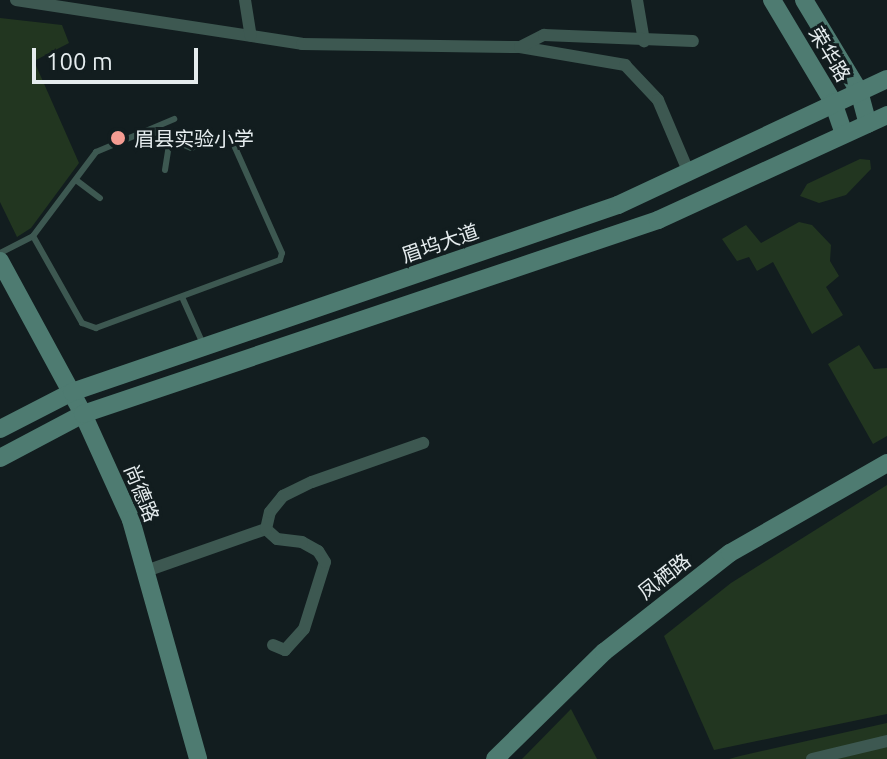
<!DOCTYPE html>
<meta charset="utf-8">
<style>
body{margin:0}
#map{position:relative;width:887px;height:759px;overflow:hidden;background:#121d1f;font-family:Ubuntu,"Noto Sans SC",sans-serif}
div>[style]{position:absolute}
.green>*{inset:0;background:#223620}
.lane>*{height:6px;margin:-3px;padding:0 3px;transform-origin:3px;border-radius:3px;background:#3d5851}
.street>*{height:12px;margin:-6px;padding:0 6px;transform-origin:6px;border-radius:6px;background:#3d5851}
.secondary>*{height:18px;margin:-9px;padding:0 9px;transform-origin:9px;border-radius:9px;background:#4e7b71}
.dots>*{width:22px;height:22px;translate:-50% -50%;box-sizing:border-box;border:4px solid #121d1f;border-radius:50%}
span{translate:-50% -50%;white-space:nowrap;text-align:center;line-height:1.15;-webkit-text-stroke:6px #121d1f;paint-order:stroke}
.street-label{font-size:20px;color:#e5ecee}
.poi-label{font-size:20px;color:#e5ecee}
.left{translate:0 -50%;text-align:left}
.scale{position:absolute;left:32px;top:48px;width:166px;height:36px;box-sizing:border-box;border:4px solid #e5ecee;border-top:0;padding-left:10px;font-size:24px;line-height:28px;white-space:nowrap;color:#e5ecee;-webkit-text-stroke:6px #121d1f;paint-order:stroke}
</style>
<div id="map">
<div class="green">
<div style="clip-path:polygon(0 18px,62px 25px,69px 43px,34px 61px,79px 163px,31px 228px,17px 237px,0 202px)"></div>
<div style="clip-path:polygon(860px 159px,870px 160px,871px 169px,846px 195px,819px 203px,800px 196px,807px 184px)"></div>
<div style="clip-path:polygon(799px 222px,812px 225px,831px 245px,830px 261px,839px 276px,826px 287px,843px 315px,812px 334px,773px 262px,757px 271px,749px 257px,737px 261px,722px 239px,746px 225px,761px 243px)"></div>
<div style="clip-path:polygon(859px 345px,874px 369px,887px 368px,887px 436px,873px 444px,828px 364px)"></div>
<div style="clip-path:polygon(887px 485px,887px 714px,714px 750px,664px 636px,731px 583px)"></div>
<div style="clip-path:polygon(571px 709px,597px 759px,522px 759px)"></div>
<div style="clip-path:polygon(887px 723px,887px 759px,729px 759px,740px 756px)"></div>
</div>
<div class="lane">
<div style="left:165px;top:170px;width:31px;rotate:-81deg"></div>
<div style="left:76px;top:180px;width:30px;rotate:37deg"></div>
<div style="left:33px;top:236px;width:100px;rotate:60.6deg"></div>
<div style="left:82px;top:323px;width:15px;rotate:20deg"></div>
<div style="left:96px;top:328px;width:196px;rotate:-20.3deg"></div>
<div style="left:280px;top:260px;width:7px;rotate:-74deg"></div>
<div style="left:282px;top:253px;width:130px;rotate:-114deg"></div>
<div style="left:229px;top:134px;width:40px;rotate:159.8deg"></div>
<div style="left:191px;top:148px;width:40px;rotate:-156.6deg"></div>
<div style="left:0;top:253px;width:37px;rotate:-27deg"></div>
<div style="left:33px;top:236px;width:105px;rotate:-53.1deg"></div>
<div style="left:96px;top:152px;width:85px;rotate:-22.9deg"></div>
<div style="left:182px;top:297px;width:51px;rotate:65.9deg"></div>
</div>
<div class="street">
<div style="left:16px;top:0;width:289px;rotate:8.7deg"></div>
<div style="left:302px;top:44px;width:218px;rotate:0.8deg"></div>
<div style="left:520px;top:47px;width:107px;rotate:9.7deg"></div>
<div style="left:625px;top:65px;width:48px;rotate:46.7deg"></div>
<div style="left:658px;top:100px;width:79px;rotate:67deg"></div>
<div style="left:245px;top:0;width:36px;rotate:81deg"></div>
<div style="left:637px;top:0;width:42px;rotate:80.3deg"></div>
<div style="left:520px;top:47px;width:27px;rotate:-27deg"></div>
<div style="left:544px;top:35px;width:149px;rotate:2.3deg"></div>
<div style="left:146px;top:571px;width:127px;rotate:-19.3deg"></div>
<div style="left:273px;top:645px;width:13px;rotate:23deg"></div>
<div style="left:285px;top:650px;width:28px;rotate:-48deg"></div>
<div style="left:304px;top:629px;width:70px;rotate:-72.6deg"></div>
<div style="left:325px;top:562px;width:13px;rotate:-122deg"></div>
<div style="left:318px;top:551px;width:18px;rotate:-151deg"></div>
<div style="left:302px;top:542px;width:25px;rotate:-173deg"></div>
<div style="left:277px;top:539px;width:15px;rotate:-138deg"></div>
<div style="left:266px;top:529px;width:17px;rotate:-77deg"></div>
<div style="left:270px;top:512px;width:21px;rotate:-51deg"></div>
<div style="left:283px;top:496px;width:32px;rotate:-26deg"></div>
<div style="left:312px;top:482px;width:118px;rotate:-19.4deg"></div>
<div style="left:812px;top:759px;width:77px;rotate:-13.5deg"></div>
</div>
<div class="secondary">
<div style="left:772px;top:0;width:119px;rotate:59.1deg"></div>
<div style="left:833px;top:102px;width:34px;rotate:71deg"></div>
<div style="left:804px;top:0;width:106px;rotate:58.9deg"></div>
<div style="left:859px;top:91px;width:34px;rotate:75deg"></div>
<div style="left:0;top:261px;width:174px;rotate:61.5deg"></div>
<div style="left:83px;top:414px;width:116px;rotate:65.6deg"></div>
<div style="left:131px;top:520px;width:248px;rotate:74.3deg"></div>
<div style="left:0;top:429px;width:81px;rotate:-27.2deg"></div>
<div style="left:72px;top:392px;width:577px;rotate:-18.91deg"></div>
<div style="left:618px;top:205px;width:297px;rotate:-25.1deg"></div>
<div style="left:0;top:458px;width:94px;rotate:-27.9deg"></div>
<div style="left:83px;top:414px;width:607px;rotate:-18.64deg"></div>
<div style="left:658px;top:220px;width:252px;rotate:-24.6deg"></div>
<div style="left:495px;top:759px;width:153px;rotate:-44.5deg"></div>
<div style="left:604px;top:652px;width:160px;rotate:-38.2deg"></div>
<div style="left:730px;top:553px;width:181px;rotate:-29.8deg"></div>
</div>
<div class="dots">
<div style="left:118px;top:138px;background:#f59c92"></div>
</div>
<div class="street-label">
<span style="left:830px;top:54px;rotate:59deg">荣华路</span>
<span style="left:440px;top:243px;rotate:-19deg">眉坞大道</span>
<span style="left:142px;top:493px;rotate:68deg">尚德路</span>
<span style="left:664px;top:576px;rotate:-38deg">凤栖路</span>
</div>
<div class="poi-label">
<span class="left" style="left:134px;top:138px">眉县实验小学</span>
</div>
<div class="scale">100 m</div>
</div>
